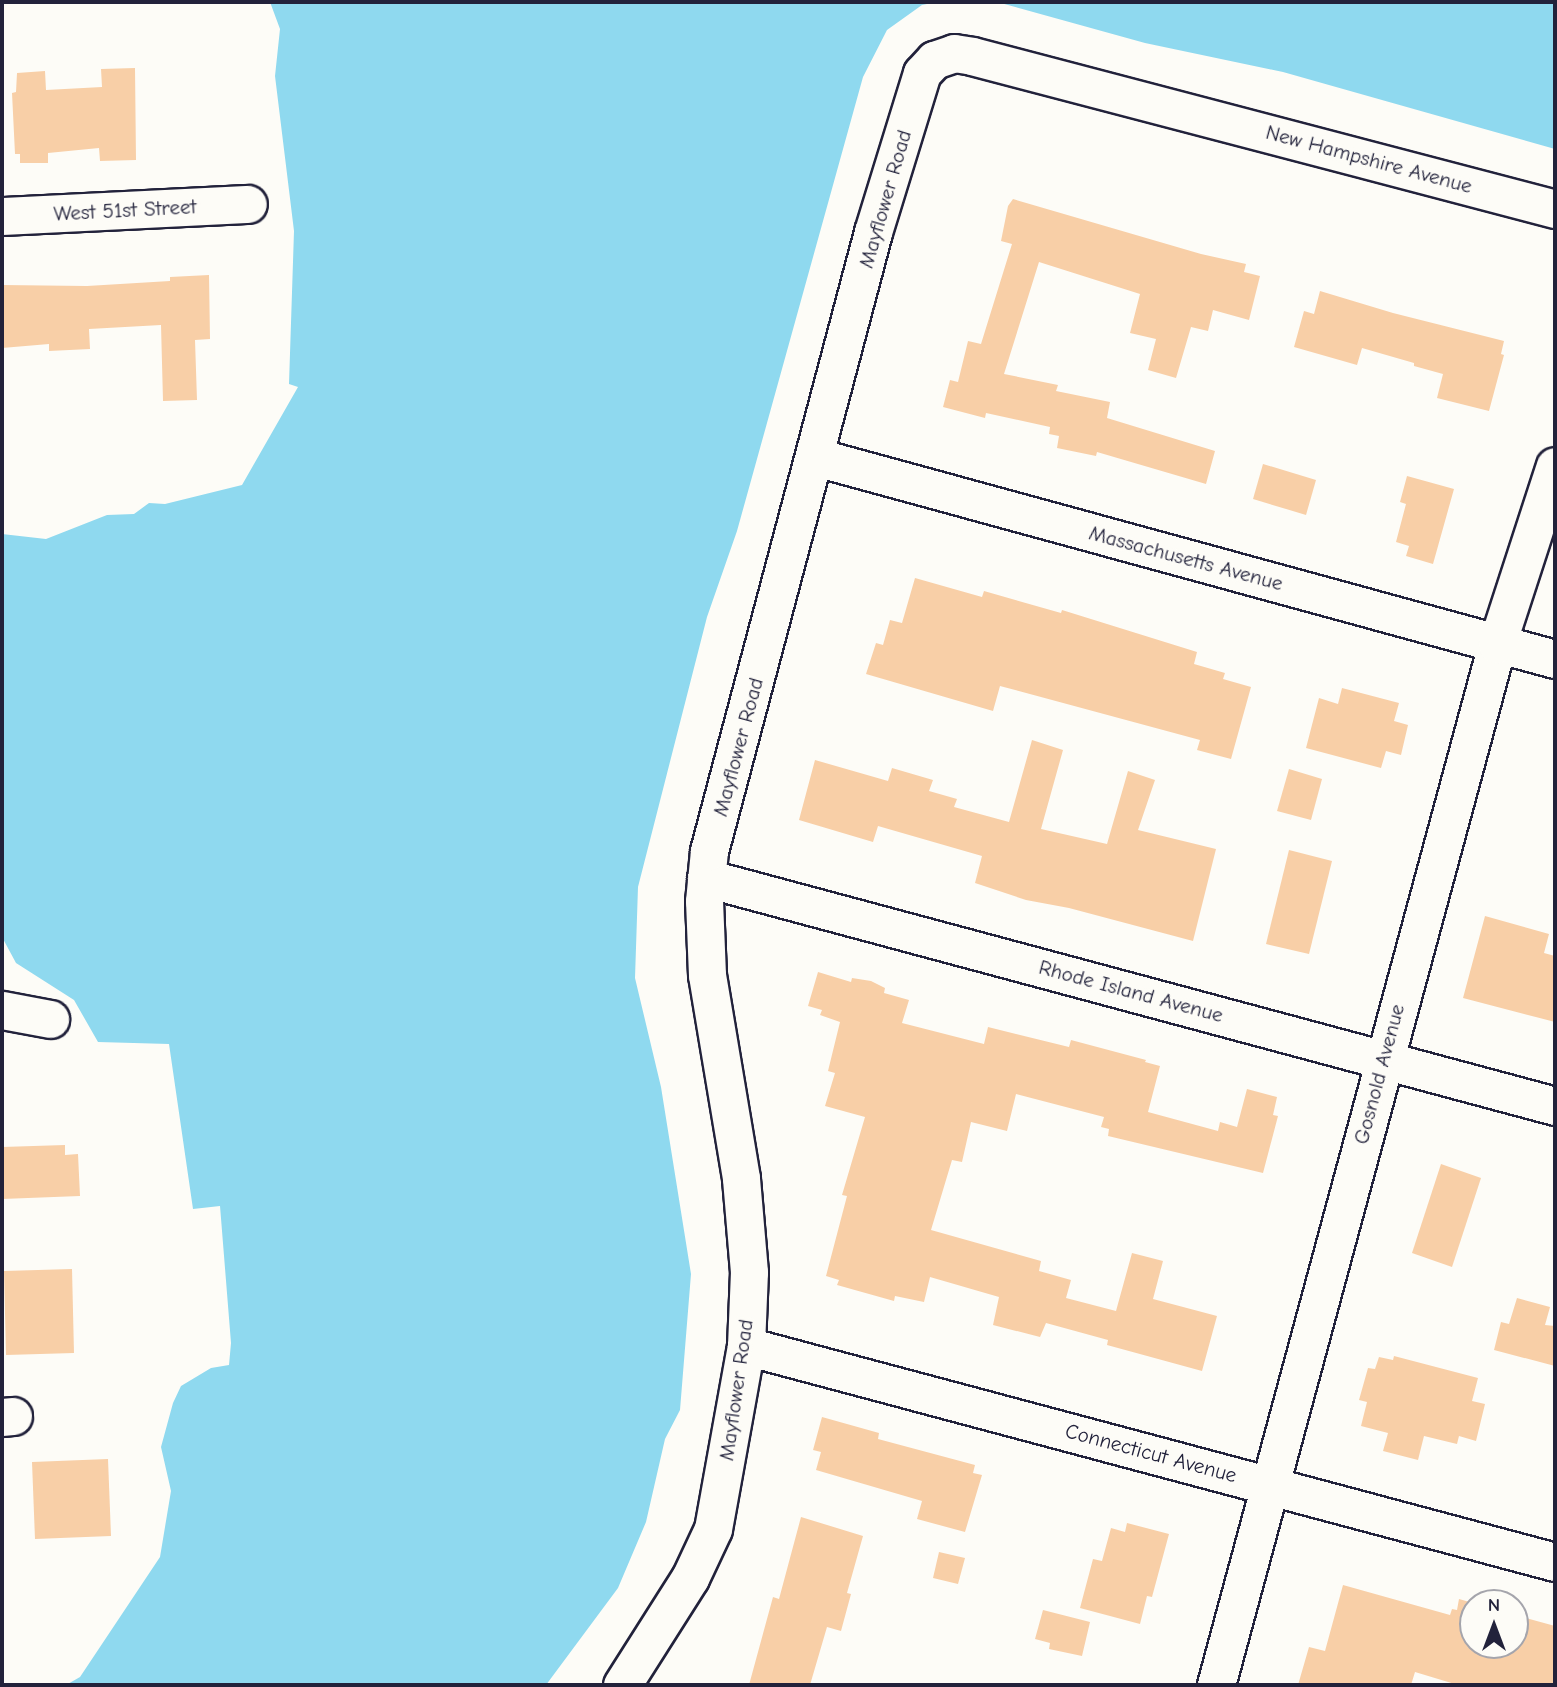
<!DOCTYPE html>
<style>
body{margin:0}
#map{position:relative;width:1557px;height:1687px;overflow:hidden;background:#fdfcf7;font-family:"Comic Neue",sans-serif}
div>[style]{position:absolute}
.water>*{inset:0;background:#8fd9ef}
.building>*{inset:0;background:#f8cfa7}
.roads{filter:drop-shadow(2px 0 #22223b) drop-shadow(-2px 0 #22223b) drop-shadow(0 2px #22223b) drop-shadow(0 -2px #22223b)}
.street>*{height:37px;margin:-18.5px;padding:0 18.5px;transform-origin:18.5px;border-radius:18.5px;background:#fdfcf7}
span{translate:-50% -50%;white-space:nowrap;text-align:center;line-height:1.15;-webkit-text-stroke:7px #fdfcf7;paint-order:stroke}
.street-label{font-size:21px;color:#22223b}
.frame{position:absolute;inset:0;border:4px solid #22223b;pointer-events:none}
.north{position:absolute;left:1459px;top:1589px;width:70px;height:70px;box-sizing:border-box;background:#fdfcf7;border:2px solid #a5a5ac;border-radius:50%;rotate:0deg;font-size:19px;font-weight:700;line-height:28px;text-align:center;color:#22223b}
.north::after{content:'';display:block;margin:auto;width:24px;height:32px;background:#22223b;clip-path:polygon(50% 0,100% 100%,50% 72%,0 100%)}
</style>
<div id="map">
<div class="water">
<div style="clip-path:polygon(270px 2px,937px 2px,922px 5px,887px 30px,863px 77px,737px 531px,707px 617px,638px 887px,635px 978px,661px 1087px,691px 1274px,680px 1410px,665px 1439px,646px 1522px,618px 1588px,546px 1685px,66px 1685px,80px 1677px,160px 1557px,171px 1491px,161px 1447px,173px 1403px,181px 1386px,211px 1368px,229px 1365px,231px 1343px,220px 1206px,193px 1209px,169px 1044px,98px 1042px,74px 1000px,16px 963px,2px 937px,2px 534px,46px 539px,107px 515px,134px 514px,149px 503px,165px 504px,242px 485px,298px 387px,289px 384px,294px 231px,275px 76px,280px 29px)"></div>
<div style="clip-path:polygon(997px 2px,1555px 2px,1555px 149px,1283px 72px,1145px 43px)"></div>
</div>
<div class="building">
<div style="clip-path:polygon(135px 68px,136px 160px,100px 161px,99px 148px,48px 153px,48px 163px,20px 163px,20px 154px,15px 154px,12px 93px,16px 92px,17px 73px,45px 71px,46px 90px,102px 87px,101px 69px)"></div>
<div style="clip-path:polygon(1013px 199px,1201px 254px,1246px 264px,1244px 272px,1260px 276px,1249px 320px,1213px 310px,1208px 331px,1191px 327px,1176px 378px,1148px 370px,1156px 339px,1130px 333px,1140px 294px,1039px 262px,1004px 374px,1058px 385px,1056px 391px,1110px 402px,1107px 418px,1215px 451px,1206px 484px,1097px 452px,1096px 456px,1057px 448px,1059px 436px,1049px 434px,1050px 427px,986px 413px,985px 418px,943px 407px,950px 380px,958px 382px,968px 341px,981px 344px,1012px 244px,1001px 241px,1008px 206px)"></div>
<div style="clip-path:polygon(209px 275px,210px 339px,195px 340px,197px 400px,163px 401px,161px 325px,89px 329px,90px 349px,49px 351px,49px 344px,2px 348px,2px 285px,87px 286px,170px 281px,170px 277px)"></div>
<div style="clip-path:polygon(1320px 291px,1393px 313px,1504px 341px,1501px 354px,1504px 355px,1489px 411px,1437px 398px,1443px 374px,1414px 366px,1414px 363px,1362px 348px,1357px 365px,1294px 347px,1304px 311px,1314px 314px)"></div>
<div style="clip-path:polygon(1263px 464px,1316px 480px,1306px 515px,1253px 499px)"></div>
<div style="clip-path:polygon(1407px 476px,1454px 489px,1433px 564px,1406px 556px,1409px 546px,1396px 542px,1406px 504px,1400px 502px)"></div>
<div style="clip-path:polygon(915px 578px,982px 597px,984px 591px,1061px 613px,1062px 610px,1197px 652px,1194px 664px,1225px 673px,1223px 679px,1251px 687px,1231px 759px,1197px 750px,1200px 740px,1000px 686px,993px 711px,866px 674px,876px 643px,883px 645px,890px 620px,902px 623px)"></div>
<div style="clip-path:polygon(1342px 688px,1399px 703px,1394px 721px,1408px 725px,1401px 755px,1386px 751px,1381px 768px,1306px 748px,1319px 698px,1338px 704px)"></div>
<div style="clip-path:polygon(1032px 740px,1063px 750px,1041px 829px,1107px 844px,1128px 771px,1155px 780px,1138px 830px,1216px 849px,1193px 941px,1069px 908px,1026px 900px,975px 883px,982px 856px,878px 826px,873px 842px,799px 820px,815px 760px,888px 781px,892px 768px,933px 780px,929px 791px,957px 799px,954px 807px,1009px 822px)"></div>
<div style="clip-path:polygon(1289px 769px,1322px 779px,1311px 820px,1277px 811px)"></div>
<div style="clip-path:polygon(1289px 850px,1332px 861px,1309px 954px,1266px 944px)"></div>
<div style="clip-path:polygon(1485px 916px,1549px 934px,1544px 953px,1555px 956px,1555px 1022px,1463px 998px)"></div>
<div style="clip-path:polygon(818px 972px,851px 982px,852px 978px,871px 981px,885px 988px,884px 993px,909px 1000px,902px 1023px,984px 1044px,988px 1027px,1069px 1047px,1071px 1040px,1146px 1060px,1145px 1062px,1160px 1066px,1148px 1112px,1218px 1131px,1220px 1122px,1237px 1127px,1247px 1089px,1277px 1097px,1273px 1115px,1278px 1116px,1263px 1173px,1108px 1136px,1109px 1129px,1101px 1127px,1104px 1117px,1016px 1094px,1007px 1131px,971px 1122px,962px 1162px,952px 1160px,931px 1230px,1041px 1261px,1039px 1271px,1071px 1280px,1066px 1298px,1116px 1311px,1132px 1253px,1163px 1261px,1153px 1299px,1217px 1316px,1202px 1371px,1107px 1345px,1108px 1340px,1046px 1323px,1040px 1337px,993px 1325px,999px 1297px,930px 1277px,924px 1302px,895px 1296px,894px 1301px,837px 1285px,839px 1280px,826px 1276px,847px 1196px,842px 1195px,865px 1117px,825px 1106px,835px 1073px,828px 1071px,840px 1022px,820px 1015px,822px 1010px,808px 1006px)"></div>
<div style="clip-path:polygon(65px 1145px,65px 1155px,78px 1154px,80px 1196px,2px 1199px,2px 1147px)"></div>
<div style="clip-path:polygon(1441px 1164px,1481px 1178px,1452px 1267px,1412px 1253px)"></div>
<div style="clip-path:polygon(72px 1269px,74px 1353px,6px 1355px,4px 1271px)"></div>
<div style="clip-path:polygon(1517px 1298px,1550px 1307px,1545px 1325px,1555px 1326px,1555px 1366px,1494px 1350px,1501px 1322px,1509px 1324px)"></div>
<div style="clip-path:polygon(1394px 1356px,1478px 1378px,1472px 1401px,1485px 1404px,1476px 1441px,1459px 1436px,1457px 1444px,1424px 1436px,1418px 1460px,1383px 1451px,1388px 1433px,1361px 1426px,1367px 1402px,1359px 1400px,1368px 1368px,1375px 1369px,1379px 1357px,1393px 1360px)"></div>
<div style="clip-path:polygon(822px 1417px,879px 1433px,878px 1439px,975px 1465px,973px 1473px,982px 1475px,965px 1532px,917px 1519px,922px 1501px,816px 1470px,821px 1452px,813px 1450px)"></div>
<div style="clip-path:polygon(108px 1459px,111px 1536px,35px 1539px,32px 1462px)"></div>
<div style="clip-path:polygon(801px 1517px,863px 1536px,847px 1593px,851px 1594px,841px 1631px,827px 1627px,810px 1685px,749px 1685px,773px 1597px,779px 1599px)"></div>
<div style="clip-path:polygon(1127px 1523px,1169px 1534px,1152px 1597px,1147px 1596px,1140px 1624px,1080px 1608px,1093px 1559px,1102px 1561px,1111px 1528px,1125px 1532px)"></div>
<div style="clip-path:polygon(939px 1552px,965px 1558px,958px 1584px,933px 1578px)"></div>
<div style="clip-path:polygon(1343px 1585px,1450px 1615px,1452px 1609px,1457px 1610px,1459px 1599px,1473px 1603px,1473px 1645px,1515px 1645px,1515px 1615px,1555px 1626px,1555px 1685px,1458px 1685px,1415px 1672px,1411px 1685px,1298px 1685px,1309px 1647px,1325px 1651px)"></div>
<div style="clip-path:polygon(1043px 1610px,1090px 1622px,1082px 1656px,1049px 1649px,1050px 1643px,1035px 1639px)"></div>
</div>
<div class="roads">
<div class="street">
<div style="left:2px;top:216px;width:246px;rotate:-2.8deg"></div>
<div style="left:816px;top:457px;width:766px;rotate:15.29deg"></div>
<div style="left:706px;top:878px;width:879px;rotate:15.03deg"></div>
<div style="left:2px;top:1010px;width:49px;rotate:10.6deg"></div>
<div style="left:746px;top:1346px;width:837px;rotate:14.95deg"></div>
<div style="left:2px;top:1417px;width:11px;rotate:-5deg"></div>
<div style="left:622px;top:1685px;width:127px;rotate:-57.6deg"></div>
<div style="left:690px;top:1578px;width:54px;rotate:-64.9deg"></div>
<div style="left:713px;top:1529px;width:186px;rotate:-79.8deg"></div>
<div style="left:746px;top:1346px;width:74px;rotate:-87.7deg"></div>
<div style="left:749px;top:1272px;width:94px;rotate:-94.9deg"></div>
<div style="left:741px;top:1178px;width:206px;rotate:-99.5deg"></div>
<div style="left:707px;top:975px;width:74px;rotate:-92.3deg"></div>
<div style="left:704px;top:901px;width:50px;rotate:-84.3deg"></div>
<div style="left:709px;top:851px;width:640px;rotate:-75.16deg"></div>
<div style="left:873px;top:232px;width:166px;rotate:-72.9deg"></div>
<div style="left:922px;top:73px;width:18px;rotate:-47deg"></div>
<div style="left:934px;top:60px;width:21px;rotate:-19deg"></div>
<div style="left:954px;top:53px;width:18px;rotate:9deg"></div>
<div style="left:972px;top:56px;width:603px;rotate:14.7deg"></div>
<div style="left:1216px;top:1685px;width:1078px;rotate:-74.89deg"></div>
<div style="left:1497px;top:644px;width:187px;rotate:-72deg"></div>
</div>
</div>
<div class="street-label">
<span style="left:1369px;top:159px;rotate:15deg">New Hampshire Avenue</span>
<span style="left:885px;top:199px;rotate:-74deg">Mayflower Road</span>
<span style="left:125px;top:210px;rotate:-3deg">West 51st Street</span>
<span style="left:1186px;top:558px;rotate:15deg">Massachusetts Avenue</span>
<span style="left:738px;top:747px;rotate:-75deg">Mayflower Road</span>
<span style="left:1131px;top:991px;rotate:15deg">Rhode Island Avenue</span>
<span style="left:1379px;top:1074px;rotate:-75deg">Gosnold Avenue</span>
<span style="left:736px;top:1390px;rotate:-82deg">Mayflower Road</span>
<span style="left:1151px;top:1453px;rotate:15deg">Connecticut Avenue</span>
</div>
<div class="frame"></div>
<div class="north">N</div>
</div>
